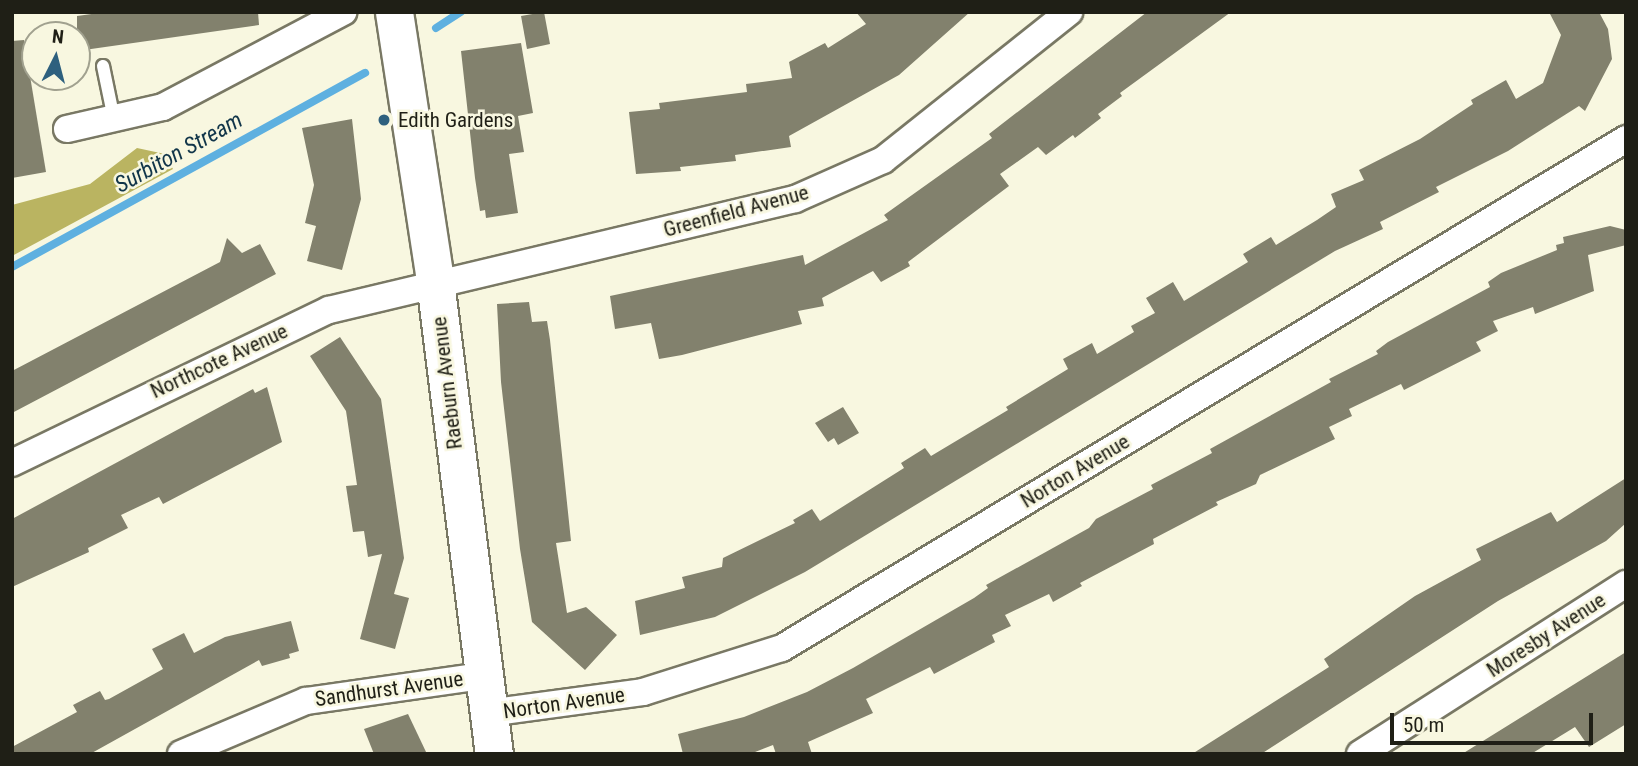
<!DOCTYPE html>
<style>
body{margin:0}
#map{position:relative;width:1638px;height:766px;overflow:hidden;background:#f8f7e0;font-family:"Roboto Condensed",sans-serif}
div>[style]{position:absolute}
.forest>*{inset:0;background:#bab461}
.stream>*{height:8px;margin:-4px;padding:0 4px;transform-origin:4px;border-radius:4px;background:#5eb0e0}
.building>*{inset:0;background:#82816d}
.roads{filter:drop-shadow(2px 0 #797864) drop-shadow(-2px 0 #797864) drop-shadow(0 2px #797864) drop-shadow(0 -2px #797864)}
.lane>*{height:12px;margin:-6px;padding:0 6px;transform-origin:6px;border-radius:6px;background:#fff}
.street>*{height:26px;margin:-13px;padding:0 13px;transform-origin:13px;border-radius:13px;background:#fff}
.secondary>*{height:37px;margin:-18.5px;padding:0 18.5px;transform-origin:18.5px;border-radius:18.5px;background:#fff}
.dots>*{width:19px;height:19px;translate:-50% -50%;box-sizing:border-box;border:4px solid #f8f7e0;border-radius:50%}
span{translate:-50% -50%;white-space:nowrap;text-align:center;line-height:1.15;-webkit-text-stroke:5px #f8f7e0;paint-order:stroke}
.poi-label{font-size:21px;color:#1f1f16}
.left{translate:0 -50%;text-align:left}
.street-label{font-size:21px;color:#1f1f16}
.water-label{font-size:23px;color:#113549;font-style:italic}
.frame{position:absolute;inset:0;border:14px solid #1f1f16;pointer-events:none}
.north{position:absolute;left:21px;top:21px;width:70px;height:70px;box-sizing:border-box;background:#f8f7e0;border:2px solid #a1a18f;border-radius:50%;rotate:6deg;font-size:19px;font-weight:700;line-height:28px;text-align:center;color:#1f1f16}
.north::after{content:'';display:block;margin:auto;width:24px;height:32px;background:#2e607e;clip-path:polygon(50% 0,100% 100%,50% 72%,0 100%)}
.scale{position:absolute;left:1390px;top:713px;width:203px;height:32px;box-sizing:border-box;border:4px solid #1f1f16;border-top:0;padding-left:9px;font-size:21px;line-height:24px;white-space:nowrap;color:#1f1f16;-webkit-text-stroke:5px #f8f7e0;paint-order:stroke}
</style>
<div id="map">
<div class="forest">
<div style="clip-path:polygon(137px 148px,165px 154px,173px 169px,12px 256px,12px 205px,90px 184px)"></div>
</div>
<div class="stream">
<div style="left:436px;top:28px;width:30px;rotate:-33deg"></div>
<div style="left:12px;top:267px;width:403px;rotate:-28.8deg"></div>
</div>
<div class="building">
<div style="clip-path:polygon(106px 12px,258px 12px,259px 25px,77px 51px,77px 16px)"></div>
<div style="clip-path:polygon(544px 12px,550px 44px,527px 49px,521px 16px)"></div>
<div style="clip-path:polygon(856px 12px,970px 12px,899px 75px,789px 136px,791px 147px,735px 155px,736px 161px,680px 167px,681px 171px,636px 174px,629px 112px,660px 109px,659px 103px,747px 92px,746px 84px,792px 78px,789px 62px,825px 43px,828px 48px,866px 24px)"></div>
<div style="clip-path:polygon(1147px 12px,1231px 12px,1120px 93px,1122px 96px,1098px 114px,1101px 118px,1075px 138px,1073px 135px,1046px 155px,1038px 147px,1000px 174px,1009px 186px,908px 262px,910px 266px,881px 282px,873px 271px,822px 298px,824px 306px,798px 311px,802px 324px,682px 355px,659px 359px,651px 323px,615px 329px,610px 296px,803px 255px,805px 265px,888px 220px,884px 215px,992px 138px,989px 134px)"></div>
<div style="clip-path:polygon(1549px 12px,1599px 12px,1608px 29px,1612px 59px,1585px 111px,1579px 106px,1508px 151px,1436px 187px,1439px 192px,1380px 222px,1383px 229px,1335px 251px,805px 572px,715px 617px,640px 635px,635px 601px,685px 588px,682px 577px,722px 567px,723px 558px,795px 523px,793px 520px,812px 509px,820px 521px,904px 468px,901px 463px,925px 448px,931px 456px,1008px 410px,1006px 407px,1068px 369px,1063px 359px,1092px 343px,1097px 354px,1134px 332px,1131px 326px,1155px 313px,1146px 298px,1173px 282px,1184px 301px,1248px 262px,1243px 254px,1271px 237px,1276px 245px,1317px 220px,1336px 207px,1331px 194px,1364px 180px,1359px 170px,1420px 139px,1473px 104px,1471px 100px,1506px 80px,1516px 99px,1543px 83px,1561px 35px)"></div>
<div style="clip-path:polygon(24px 40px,46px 172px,12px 178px,12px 41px)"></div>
<div style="clip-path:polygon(521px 43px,533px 113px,518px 116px,524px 152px,509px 154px,518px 213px,486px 218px,485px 210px,480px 211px,475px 178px,461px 51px)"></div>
<div style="clip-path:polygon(352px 119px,361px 199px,342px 270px,307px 261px,316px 226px,305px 223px,314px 185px,302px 128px)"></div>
<div style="clip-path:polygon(1610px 226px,1626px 230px,1626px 245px,1588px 255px,1594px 291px,1535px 314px,1533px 307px,1493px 321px,1498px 331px,1476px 342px,1481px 351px,1404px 390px,1401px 384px,1349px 409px,1352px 416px,1329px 427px,1335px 439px,1260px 475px,1256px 484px,1216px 502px,1218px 505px,1153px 539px,1154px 544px,1080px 583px,1082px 586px,1053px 602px,1049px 594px,1005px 615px,1011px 626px,992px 635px,995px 642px,934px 674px,930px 667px,866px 699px,873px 713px,808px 742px,812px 754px,776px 754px,773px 745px,750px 754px,683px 754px,678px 734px,744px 717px,807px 692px,853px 668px,974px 598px,988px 588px,986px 585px,1089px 528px,1096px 519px,1153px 489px,1151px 485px,1212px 453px,1210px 449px,1331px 382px,1329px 379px,1378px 354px,1376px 351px,1388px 342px,1490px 287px,1488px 282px,1501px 273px,1557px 250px,1556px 245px,1564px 243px,1563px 237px)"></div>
<div style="clip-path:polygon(227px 238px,242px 253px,260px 244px,276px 274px,12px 413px,12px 371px,220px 262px)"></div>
<div style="clip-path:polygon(529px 302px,532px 322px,547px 321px,550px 340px,571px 541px,556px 543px,567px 613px,586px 607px,617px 635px,585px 670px,532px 622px,520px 549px,501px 382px,497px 304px)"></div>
<div style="clip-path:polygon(340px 337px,381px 399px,404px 558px,394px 594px,409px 598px,395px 649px,360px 639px,382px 554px,368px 557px,364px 531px,353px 532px,346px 486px,357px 485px,346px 411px,310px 356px)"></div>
<div style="clip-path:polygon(267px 387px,282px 442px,163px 504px,159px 497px,121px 515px,128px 528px,88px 548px,89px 552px,12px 587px,12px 519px,253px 389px,255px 393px)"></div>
<div style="clip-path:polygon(843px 407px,859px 433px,838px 445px,834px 438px,828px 442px,815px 423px)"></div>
<div style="clip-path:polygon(1626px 478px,1626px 523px,1606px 541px,1498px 601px,1261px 754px,1192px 754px,1329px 667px,1324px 659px,1415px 596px,1481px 560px,1476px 549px,1551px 512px,1557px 522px)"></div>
<div style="clip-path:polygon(291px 621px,299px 651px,289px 654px,290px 658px,262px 666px,259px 660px,90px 754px,12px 754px,12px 747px,77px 712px,73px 705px,100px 691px,105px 700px,109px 699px,163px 669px,152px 649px,184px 633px,194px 653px,225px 637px)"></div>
<div style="clip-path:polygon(1626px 652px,1626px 724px,1589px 747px,1575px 727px,1531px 754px,1462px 754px)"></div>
<div style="clip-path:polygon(408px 714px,427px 754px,374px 754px,364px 729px)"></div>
</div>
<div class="roads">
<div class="lane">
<div style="left:103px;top:66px;width:54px;rotate:78.3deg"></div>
</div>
<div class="street">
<div style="left:67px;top:129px;width:98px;rotate:-12.9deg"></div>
<div style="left:163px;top:107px;width:204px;rotate:-27.8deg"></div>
<div style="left:12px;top:463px;width:352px;rotate:-25.8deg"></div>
<div style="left:329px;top:310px;width:479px;rotate:-13.4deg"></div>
<div style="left:795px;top:199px;width:96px;rotate:-23.9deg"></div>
<div style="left:883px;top:160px;width:238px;rotate:-38.5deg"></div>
<div style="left:488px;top:713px;width:156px;rotate:-7.7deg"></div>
<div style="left:643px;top:692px;width:146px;rotate:-17.6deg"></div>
<div style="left:782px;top:648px;width:986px;rotate:-31.09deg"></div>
<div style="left:181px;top:754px;width:136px;rotate:-23deg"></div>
<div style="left:306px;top:701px;width:178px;rotate:-8.1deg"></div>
<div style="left:1360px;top:754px;width:316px;rotate:-32.6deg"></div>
</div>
<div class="secondary">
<div style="left:394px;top:12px;width:272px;rotate:81.3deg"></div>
<div style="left:435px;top:281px;width:477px;rotate:82.9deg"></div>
</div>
</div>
<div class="dots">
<div style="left:384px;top:120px;background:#2e607e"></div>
</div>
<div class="poi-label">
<span class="left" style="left:398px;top:120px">Edith Gardens</span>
</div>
<div class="street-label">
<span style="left:736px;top:211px;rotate:-15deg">Greenfield Avenue</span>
<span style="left:219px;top:361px;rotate:-25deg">Northcote Avenue</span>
<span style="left:447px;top:383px;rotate:-97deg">Raeburn Avenue</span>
<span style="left:1075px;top:471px;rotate:-31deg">Norton Avenue</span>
<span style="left:1546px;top:635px;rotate:-33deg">Moresby Avenue</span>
<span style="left:389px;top:689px;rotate:-8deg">Sandhurst Avenue</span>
<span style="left:564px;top:703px;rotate:-8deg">Norton Avenue</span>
</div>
<div class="water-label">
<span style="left:179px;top:153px;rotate:-29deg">Surbiton Stream</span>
</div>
<div class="frame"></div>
<div class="north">N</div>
<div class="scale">50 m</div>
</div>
